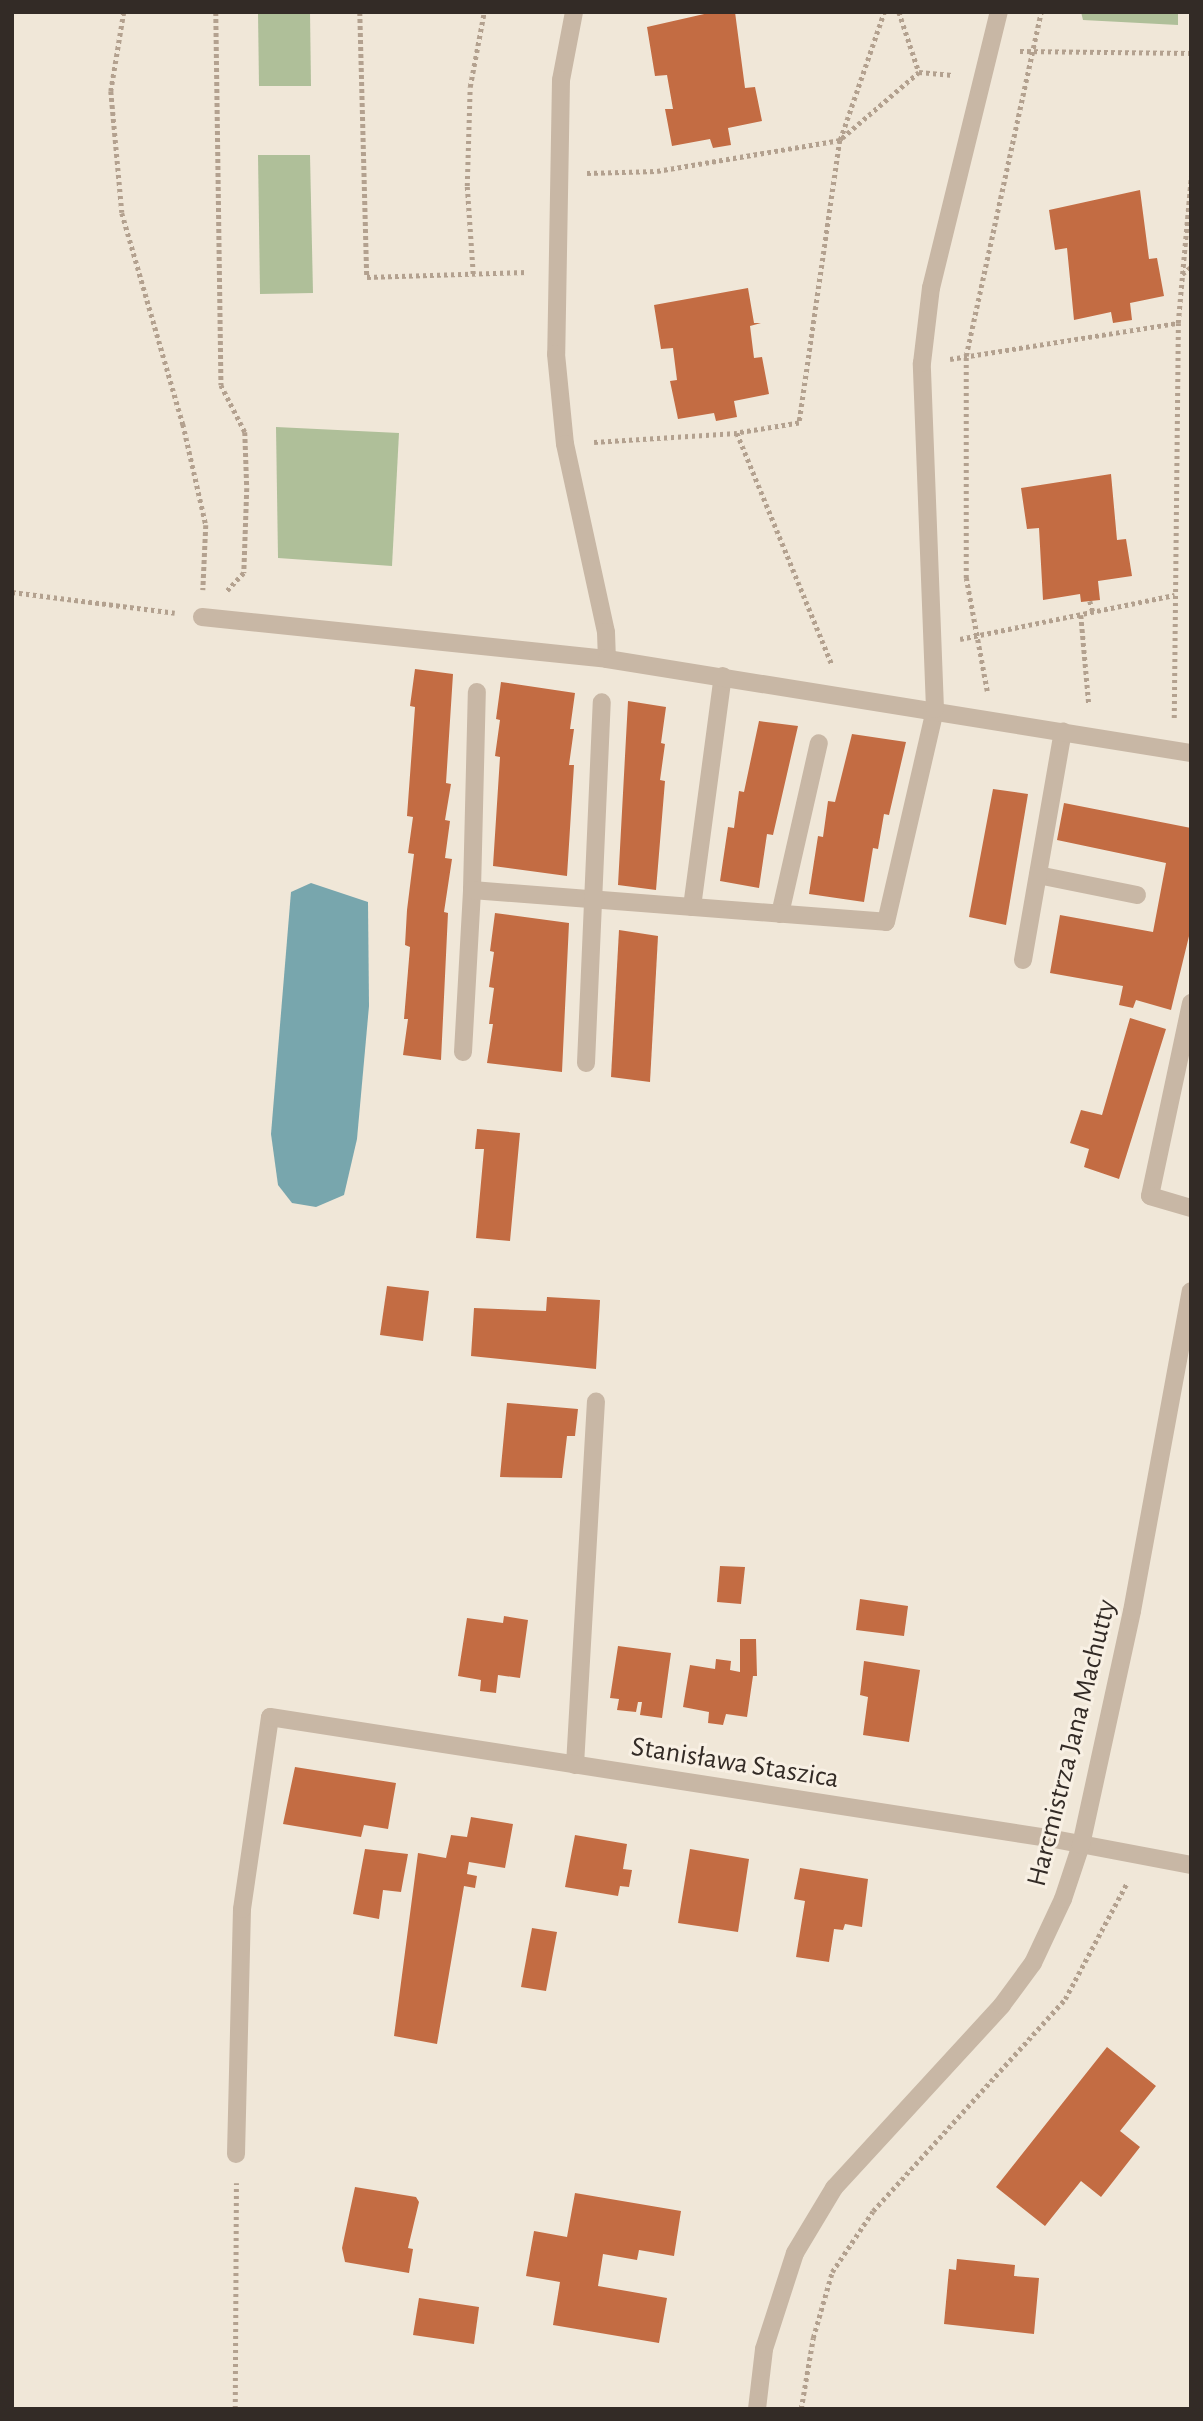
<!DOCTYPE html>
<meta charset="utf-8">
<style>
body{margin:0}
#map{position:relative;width:1203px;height:2421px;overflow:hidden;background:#f0e7d8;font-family:"Alegreya Sans",sans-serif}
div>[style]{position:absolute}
.green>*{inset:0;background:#afbf99}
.water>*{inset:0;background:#78a6ad}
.building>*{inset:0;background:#c36c43}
.path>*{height:4.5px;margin-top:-2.25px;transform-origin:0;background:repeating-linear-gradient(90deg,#b3a18f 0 3.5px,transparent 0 7px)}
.lane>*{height:18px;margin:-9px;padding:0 9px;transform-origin:9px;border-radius:9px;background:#c8b7a5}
.street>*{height:18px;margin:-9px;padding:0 9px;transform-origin:9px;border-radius:9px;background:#c8b7a5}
span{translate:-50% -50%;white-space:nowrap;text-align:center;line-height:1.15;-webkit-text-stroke:6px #f8f0e4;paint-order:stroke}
.street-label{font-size:28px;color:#332b26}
.frame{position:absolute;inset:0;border:14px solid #332b26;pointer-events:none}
</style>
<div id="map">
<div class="green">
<div style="clip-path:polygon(258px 12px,310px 12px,311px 86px,259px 86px)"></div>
<div style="clip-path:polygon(1081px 12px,1178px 12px,1178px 25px,1083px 20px)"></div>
<div style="clip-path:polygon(258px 155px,310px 155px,313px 293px,260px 294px)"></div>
<div style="clip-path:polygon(276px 427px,399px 433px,392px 566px,278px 558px)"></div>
</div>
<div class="water">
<div style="clip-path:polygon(311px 883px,368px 902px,369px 1006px,357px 1139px,344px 1195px,316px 1207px,292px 1203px,278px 1185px,271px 1134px,291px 892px)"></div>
</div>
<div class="building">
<div style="clip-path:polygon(713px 12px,735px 12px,745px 88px,755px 87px,762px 121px,728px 128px,731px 145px,713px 148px,710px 139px,672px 146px,665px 109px,673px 109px,667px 75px,655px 76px,647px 27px)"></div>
<div style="clip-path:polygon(1140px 190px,1149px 259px,1157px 258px,1164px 296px,1130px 303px,1132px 320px,1113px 323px,1111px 312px,1074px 320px,1067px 248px,1055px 250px,1049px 210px)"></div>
<div style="clip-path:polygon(748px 288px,754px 323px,761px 323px,750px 326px,754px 358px,762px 357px,769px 394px,734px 401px,737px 417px,716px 421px,714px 413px,678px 419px,670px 381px,677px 380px,673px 348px,661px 349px,654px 305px)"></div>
<div style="clip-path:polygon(1111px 474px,1117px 540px,1126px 539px,1132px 576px,1098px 581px,1100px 600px,1081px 602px,1080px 594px,1043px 600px,1039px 528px,1027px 529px,1021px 488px)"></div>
<div style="clip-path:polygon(415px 669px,453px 674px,446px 783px,451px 784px,445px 820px,450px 821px,445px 858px,452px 859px,444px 912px,448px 913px,441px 1060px,403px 1055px,408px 1019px,404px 1019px,410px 947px,405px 945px,407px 910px,414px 854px,408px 853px,413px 817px,407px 816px,415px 707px,410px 706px)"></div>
<div style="clip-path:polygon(501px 682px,575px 693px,570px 729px,574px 729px,569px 765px,574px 765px,567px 876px,493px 866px,500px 757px,495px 756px,500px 720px,496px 719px)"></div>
<div style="clip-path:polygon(628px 701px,666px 707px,661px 743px,665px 744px,660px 780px,665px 781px,656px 890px,618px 885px)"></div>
<div style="clip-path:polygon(759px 721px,798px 726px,773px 835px,767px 834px,759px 888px,720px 881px,728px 827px,734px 828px,739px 791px,744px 792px)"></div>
<div style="clip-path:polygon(852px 734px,906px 742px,889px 815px,884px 814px,878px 849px,873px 848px,864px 902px,809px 894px,818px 836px,823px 837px,828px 801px,835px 802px)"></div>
<div style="clip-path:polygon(993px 789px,1028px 794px,1006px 925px,969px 917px)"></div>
<div style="clip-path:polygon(1064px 803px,1191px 828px,1191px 928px,1171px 1010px,1136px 1000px,1133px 1008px,1119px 1005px,1123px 986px,1050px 973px,1060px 915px,1153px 932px,1166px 863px,1057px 840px)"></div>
<div style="clip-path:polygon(495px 913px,569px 923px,562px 1072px,487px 1063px,493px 1024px,489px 1024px,494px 988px,489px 987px,494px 952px,490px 951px)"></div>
<div style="clip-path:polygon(619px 930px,658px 936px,650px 1082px,611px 1077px)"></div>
<div style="clip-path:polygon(1130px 1018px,1166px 1029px,1119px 1179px,1084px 1167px,1089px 1149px,1070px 1143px,1081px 1110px,1102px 1115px)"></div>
<div style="clip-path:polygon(477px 1129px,520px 1133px,510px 1241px,476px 1238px,484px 1149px,475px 1149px)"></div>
<div style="clip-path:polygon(387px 1286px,429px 1291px,423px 1341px,380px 1335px)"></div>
<div style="clip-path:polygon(547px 1297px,600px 1300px,596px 1369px,471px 1356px,474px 1308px,546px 1311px)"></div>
<div style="clip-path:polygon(507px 1403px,578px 1409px,575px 1436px,567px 1436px,562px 1478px,500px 1477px)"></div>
<div style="clip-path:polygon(720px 1566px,745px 1567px,741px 1604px,717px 1602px)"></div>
<div style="clip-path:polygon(860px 1599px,908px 1606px,904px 1636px,856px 1630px)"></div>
<div style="clip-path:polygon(504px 1616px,528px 1620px,520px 1678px,498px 1675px,496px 1693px,480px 1691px,481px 1680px,458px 1676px,467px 1618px,503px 1623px)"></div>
<div style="clip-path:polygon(740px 1639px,756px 1639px,757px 1676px,753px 1676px,747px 1717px,726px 1714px,723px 1725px,708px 1723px,709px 1712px,683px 1707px,690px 1665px,715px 1669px,716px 1659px,731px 1661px,730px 1670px,740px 1672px)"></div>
<div style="clip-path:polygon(618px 1646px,671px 1653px,662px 1718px,640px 1715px,642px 1702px,638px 1702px,636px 1712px,617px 1710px,619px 1699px,610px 1698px)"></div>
<div style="clip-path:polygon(864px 1661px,920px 1670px,909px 1742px,863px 1735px,868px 1697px,860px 1695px)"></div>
<div style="clip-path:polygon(295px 1767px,396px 1783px,388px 1829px,364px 1825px,361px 1837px,283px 1824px)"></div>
<div style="clip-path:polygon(471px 1817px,513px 1824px,505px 1868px,469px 1862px,467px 1874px,477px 1876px,475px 1888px,464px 1886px,437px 2044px,394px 2036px,418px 1853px,446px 1858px,451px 1835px,467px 1837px)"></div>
<div style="clip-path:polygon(575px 1835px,627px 1844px,623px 1869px,632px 1870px,629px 1887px,620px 1886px,618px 1896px,565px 1887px)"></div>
<div style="clip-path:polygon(365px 1849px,408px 1854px,401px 1892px,383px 1890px,379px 1919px,353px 1914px)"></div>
<div style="clip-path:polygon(690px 1849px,749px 1859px,738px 1932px,678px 1923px)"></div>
<div style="clip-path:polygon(800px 1868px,868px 1879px,862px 1927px,845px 1924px,843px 1930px,834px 1929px,829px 1962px,796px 1957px,805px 1901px,794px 1899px)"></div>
<div style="clip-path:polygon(532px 1928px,557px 1932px,546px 1991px,521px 1987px)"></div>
<div style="clip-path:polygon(1107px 2047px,1156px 2086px,1120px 2131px,1140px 2147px,1101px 2197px,1081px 2181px,1045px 2226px,996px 2187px)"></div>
<div style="clip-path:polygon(355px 2187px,416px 2197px,419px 2202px,408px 2248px,413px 2249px,409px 2273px,345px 2262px,342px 2248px)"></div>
<div style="clip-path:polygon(575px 2193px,681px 2211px,674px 2256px,639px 2250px,637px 2260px,603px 2254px,598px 2286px,667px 2298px,659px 2343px,553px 2325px,560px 2282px,526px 2276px,534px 2231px,567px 2237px)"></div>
<div style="clip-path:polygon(957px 2259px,1015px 2265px,1014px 2276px,1039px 2278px,1034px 2334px,944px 2324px,949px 2269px,956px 2270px)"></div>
<div style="clip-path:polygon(419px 2298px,479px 2307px,474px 2344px,413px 2335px)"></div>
</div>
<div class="path">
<div style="left:124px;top:12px;width:80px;rotate:99.3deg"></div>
<div style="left:111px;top:91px;width:122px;rotate:84.8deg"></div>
<div style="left:122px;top:213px;width:220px;rotate:73.9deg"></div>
<div style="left:183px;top:424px;width:104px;rotate:77.2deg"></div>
<div style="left:206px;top:525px;width:65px;rotate:92.6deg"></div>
<div style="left:216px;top:12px;width:373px;rotate:89.2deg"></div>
<div style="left:221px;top:385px;width:53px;rotate:62.9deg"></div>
<div style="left:245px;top:432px;width:56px;rotate:88deg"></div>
<div style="left:247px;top:488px;width:85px;rotate:92deg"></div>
<div style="left:244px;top:573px;width:25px;rotate:133deg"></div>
<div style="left:360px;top:12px;width:265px;rotate:88.5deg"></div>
<div style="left:367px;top:277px;width:161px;rotate:-1.8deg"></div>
<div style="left:899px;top:12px;width:63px;rotate:71.6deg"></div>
<div style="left:919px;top:72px;width:34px;rotate:5deg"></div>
<div style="left:1020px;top:51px;width:171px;rotate:0.7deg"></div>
<div style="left:842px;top:138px;width:101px;rotate:-40.6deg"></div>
<div style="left:840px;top:140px;width:135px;rotate:-71deg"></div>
<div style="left:587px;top:173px;width:70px;rotate:-1.6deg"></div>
<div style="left:657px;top:171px;width:186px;rotate:-9.6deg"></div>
<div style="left:840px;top:140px;width:286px;rotate:98.2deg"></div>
<div style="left:799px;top:423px;width:63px;rotate:170.8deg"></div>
<div style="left:473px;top:274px;width:88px;rotate:-93.9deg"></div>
<div style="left:467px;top:186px;width:99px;rotate:-88.3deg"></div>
<div style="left:470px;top:87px;width:76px;rotate:-79.4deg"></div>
<div style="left:1182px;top:274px;width:11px;rotate:-38deg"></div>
<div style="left:950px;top:359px;width:231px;rotate:-9deg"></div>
<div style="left:1178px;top:323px;width:147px;rotate:-84.9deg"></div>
<div style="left:594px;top:442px;width:143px;rotate:-3.6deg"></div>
<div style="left:737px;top:433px;width:251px;rotate:67.7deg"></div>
<div style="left:12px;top:592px;width:164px;rotate:7.3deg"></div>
<div style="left:1090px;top:601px;width:11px;rotate:75deg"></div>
<div style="left:1081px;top:615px;width:90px;rotate:84.9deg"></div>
<div style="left:960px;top:639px;width:219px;rotate:-11.6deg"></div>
<div style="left:987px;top:691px;width:115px;rotate:-100.5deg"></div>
<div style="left:966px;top:578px;width:222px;rotate:-90deg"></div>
<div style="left:966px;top:356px;width:352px;rotate:-77.7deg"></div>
<div style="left:1174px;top:718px;width:395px;rotate:-89.4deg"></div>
<div style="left:235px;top:2409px;width:226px;rotate:-89.7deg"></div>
<div style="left:801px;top:2409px;width:72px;rotate:-80.4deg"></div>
<div style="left:813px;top:2338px;width:69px;rotate:-73.9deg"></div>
<div style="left:832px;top:2272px;width:73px;rotate:-56.1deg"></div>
<div style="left:873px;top:2211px;width:286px;rotate:-47.8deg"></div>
<div style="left:1065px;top:1999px;width:132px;rotate:-61.9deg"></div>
</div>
<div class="lane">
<div style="left:1038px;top:875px;width:101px;rotate:11.4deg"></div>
<div style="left:472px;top:890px;width:198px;rotate:-88.6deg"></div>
<div style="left:692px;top:907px;width:233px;rotate:-82.4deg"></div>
<div style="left:780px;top:914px;width:175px;rotate:-77.2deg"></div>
<div style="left:1023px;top:960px;width:232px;rotate:-80.1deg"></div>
<div style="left:1191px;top:1003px;width:197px;rotate:102deg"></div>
<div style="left:1150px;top:1196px;width:43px;rotate:16.3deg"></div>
<div style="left:463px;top:1052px;width:162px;rotate:-86.8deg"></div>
<div style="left:472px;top:890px;width:415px;rotate:4.4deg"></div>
<div style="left:886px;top:922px;width:219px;rotate:-77deg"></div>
<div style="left:586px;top:1063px;width:361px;rotate:-87.5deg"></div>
<div style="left:575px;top:1765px;width:364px;rotate:-86.7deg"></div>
<div style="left:236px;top:2154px;width:245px;rotate:-88.6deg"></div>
<div style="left:242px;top:1909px;width:194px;rotate:-81.7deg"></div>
</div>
<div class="street">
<div style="left:574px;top:12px;width:69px;rotate:100.8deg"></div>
<div style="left:561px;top:80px;width:274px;rotate:91deg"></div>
<div style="left:556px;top:354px;width:90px;rotate:84.3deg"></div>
<div style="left:565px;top:444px;width:192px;rotate:77.7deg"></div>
<div style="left:606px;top:632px;width:27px;rotate:88deg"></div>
<div style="left:202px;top:617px;width:407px;rotate:5.9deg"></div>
<div style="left:607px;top:659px;width:592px;rotate:9.14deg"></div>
<div style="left:935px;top:709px;width:346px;rotate:-92.2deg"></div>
<div style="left:922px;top:363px;width:76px;rotate:-83.2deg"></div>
<div style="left:931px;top:288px;width:284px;rotate:-76.2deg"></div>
<div style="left:270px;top:1717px;width:793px;rotate:8.84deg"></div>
<div style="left:1054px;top:1839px;width:139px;rotate:10.7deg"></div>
<div style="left:757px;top:2409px;width:60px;rotate:-83.3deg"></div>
<div style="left:764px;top:2349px;width:101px;rotate:-72.1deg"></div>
<div style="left:795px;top:2253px;width:76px;rotate:-59deg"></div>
<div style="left:834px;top:2188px;width:248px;rotate:-47.4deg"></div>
<div style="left:1002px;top:2005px;width:52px;rotate:-53.6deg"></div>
<div style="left:1033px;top:1963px;width:71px;rotate:-64.9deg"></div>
<div style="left:1063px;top:1899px;width:57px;rotate:-71.6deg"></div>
<div style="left:1081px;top:1845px;width:239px;rotate:-77.7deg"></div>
<div style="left:1132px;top:1611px;width:325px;rotate:-79.6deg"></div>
</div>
<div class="street-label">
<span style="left:1072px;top:1743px;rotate:-76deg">Harcmistrza Jana Machutty</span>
<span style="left:735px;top:1763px;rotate:9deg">Stanisława Staszica</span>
</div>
<div class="frame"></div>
</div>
